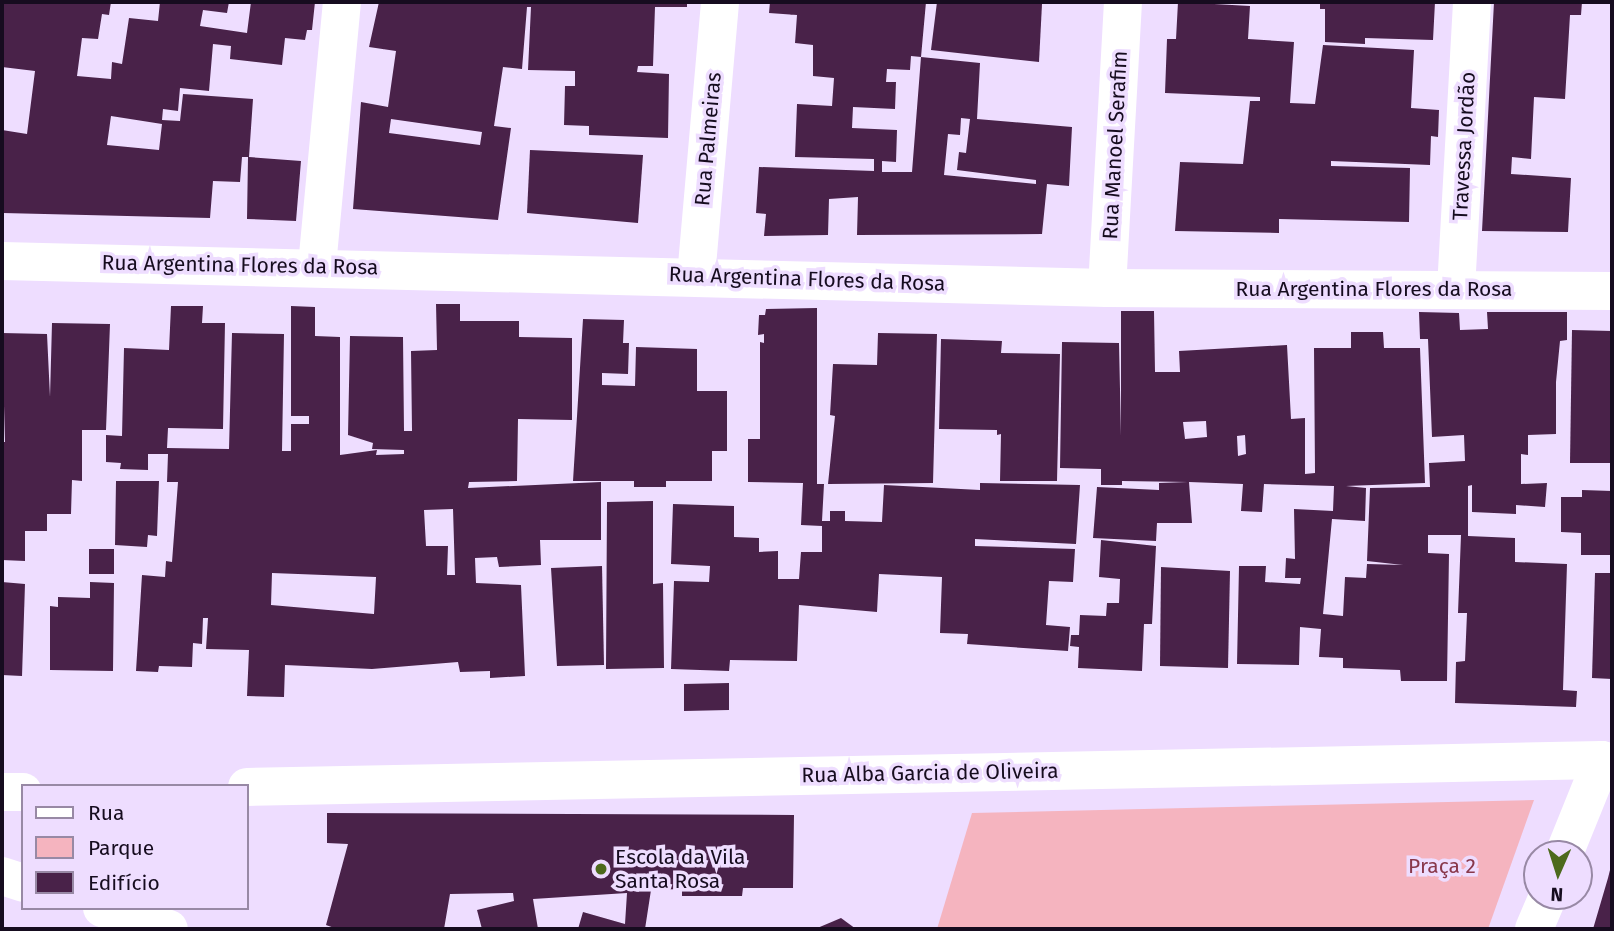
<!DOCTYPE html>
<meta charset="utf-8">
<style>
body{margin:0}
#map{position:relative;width:1614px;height:931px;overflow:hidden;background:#edf;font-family:"Fira Sans",sans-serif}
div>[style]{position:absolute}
.green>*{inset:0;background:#f5b4bf}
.building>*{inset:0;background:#492249}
.street>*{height:38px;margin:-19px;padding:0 19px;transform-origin:19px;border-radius:19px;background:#fff}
.secondary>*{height:38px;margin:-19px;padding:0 19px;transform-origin:19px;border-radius:19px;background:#fff}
.dots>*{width:19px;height:19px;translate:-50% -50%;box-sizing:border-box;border:4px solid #edf;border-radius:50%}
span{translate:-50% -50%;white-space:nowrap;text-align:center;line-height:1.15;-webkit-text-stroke:7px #edf;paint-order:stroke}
.street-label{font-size:21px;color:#160c1f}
.poi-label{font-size:21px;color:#160c1f}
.left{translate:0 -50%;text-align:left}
.park-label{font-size:21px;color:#89384c}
.frame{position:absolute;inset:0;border:4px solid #160c1f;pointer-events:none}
.legend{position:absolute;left:21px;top:784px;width:228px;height:126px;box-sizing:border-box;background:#edf;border:2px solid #9889a5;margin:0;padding:9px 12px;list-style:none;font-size:21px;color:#160c1f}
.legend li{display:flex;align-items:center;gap:14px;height:35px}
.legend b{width:35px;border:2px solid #9889a5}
.north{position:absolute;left:1523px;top:840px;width:70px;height:70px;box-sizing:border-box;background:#edf;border:2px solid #9889a5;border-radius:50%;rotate:183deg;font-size:19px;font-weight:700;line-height:28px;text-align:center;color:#160c1f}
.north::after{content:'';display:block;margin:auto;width:24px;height:32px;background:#4d6a1d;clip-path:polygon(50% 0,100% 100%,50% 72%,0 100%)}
</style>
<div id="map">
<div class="green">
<div style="clip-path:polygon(1534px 800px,1488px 929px,937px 929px,972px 813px)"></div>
</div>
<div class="building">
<div style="clip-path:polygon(evenodd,2px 2px,111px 2px,109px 15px,102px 14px,98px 39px,82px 38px,77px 76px,111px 79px,112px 62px,122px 64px,129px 18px,158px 21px,160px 2px,229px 2px,227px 13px,203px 10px,200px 26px,247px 33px,251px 2px,315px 2px,312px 30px,307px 30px,305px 40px,285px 38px,282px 65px,230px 59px,231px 46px,213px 44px,209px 91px,180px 88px,178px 111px,163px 109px,162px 120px,180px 121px,183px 94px,253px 99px,249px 157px,301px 161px,296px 221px,247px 219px,248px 157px,242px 157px,240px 182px,213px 181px,210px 218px,3px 213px,2px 130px,27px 134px,35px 71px,2px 67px,2px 2px,111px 116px,162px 124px,159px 150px,107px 145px,111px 116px)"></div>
<div style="clip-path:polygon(evenodd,379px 2px,687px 2px,687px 7px,655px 7px,653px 66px,638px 66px,637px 72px,669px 74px,668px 138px,589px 135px,589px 126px,564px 125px,565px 86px,575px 86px,575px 71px,528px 70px,531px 7px,527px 7px,522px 69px,503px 67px,494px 126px,511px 128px,498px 220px,353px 209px,361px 102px,388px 107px,396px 51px,369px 47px,379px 2px,391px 119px,482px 132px,480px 145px,389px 133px,391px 119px)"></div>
<div style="clip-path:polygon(evenodd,770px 2px,926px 2px,921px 57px,911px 56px,910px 70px,887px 69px,886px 82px,896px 82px,895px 109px,853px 107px,852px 128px,897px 130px,896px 162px,882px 161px,882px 172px,912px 172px,921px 57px,980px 63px,977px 119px,1072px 127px,1069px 186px,1047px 184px,1042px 234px,857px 235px,858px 197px,829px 199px,828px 235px,764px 236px,766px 214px,756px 213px,759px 167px,874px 171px,874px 159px,795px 157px,797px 104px,832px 106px,834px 78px,813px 76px,813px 45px,795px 43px,797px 15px,769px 13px,770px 2px,961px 118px,970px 119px,966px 153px,959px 152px,957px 170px,1036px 180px,1036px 184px,944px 175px,948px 134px,960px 135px,961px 118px)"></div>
<div style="clip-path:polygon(937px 2px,1042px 4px,1039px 62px,931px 50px)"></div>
<div style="clip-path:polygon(1178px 2px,1250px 6px,1248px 39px,1294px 42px,1290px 103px,1315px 104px,1323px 45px,1414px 50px,1411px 108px,1439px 110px,1438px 137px,1431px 136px,1430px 165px,1331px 161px,1331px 166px,1410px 168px,1409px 222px,1279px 219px,1279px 233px,1175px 231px,1180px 162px,1243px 164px,1250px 101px,1260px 101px,1260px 97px,1165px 93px,1167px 39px,1176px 39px)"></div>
<div style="clip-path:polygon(1320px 2px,1435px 2px,1433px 40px,1365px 38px,1365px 44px,1325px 42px,1325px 9px,1320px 9px)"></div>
<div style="clip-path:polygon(1494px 2px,1582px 2px,1581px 15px,1570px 15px,1565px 99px,1534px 97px,1531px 159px,1512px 157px,1511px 174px,1571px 178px,1568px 232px,1482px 231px)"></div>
<div style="clip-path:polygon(530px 150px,643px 155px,638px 223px,527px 213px)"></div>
<div style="clip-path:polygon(evenodd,436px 304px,460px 304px,460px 321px,519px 321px,519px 337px,572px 338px,572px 420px,518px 419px,517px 481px,469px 482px,468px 488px,601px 482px,601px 540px,540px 540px,541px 565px,499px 567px,497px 557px,475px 558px,476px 583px,521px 585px,525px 676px,490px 678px,490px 671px,460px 672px,458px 662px,372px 669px,285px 665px,284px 697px,247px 696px,249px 650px,206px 649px,208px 618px,203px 618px,202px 644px,193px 643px,192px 667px,159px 666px,158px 672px,136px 671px,142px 575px,165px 577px,166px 561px,172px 562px,178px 482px,167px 482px,168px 454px,148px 454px,148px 470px,120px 469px,121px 463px,106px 462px,106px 435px,122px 436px,124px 348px,169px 350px,171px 306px,203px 306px,202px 323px,225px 323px,223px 429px,168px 428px,167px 448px,229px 449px,232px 333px,284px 334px,282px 451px,291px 451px,291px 424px,309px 424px,309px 416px,291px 416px,291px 306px,315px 307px,315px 336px,340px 337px,340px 455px,377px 450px,376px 455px,404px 454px,404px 450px,372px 449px,373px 443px,348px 435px,350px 336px,403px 337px,404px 431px,412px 431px,411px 351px,437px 350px,436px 304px,453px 509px,455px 575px,447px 575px,448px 546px,426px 546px,424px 510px,453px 509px,436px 304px,272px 573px,376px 577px,374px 614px,271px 605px,272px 573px)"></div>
<div style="clip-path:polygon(817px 308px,817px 484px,824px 484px,822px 521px,830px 521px,830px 511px,845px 511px,845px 521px,882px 522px,884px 485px,980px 490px,980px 483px,1080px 485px,1076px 544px,975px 539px,975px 546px,1075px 549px,1073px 582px,1049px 581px,1046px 625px,1070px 627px,1068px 651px,967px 644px,968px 634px,940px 633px,942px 577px,879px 574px,877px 612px,799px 605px,797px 661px,730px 660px,729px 671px,671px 669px,674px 581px,709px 582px,710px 566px,671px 564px,673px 504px,734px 506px,734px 537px,759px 538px,759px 552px,778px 551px,778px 579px,799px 579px,801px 552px,822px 552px,822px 526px,801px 525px,803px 483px,748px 482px,748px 439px,760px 439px,760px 342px,764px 343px,764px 334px,758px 335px,759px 315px,765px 315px,766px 309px)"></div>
<div style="clip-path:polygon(evenodd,1121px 311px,1154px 311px,1155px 372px,1180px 372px,1179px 351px,1287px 345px,1291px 419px,1305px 418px,1305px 474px,1315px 473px,1314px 348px,1351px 348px,1351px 332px,1383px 332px,1384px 348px,1420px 348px,1425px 483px,1346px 486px,1366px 488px,1365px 521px,1332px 519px,1323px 614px,1343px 616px,1345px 577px,1366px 578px,1367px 564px,1403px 565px,1367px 561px,1370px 488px,1430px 487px,1429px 463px,1465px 461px,1464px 435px,1432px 437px,1428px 339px,1420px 339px,1419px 312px,1459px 313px,1460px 330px,1488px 329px,1487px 312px,1567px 312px,1567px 340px,1560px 341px,1556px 382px,1556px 434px,1528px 435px,1528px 455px,1521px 454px,1521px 484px,1547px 483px,1545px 507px,1516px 505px,1516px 514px,1472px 512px,1472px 485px,1468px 486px,1468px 536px,1515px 538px,1515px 562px,1567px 564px,1563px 690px,1577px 691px,1576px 707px,1455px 703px,1456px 662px,1465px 661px,1467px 613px,1458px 613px,1461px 535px,1428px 535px,1428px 553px,1449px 554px,1447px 681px,1401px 681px,1400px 670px,1343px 668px,1343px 658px,1319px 657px,1321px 629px,1300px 627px,1299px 665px,1237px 664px,1239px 566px,1266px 566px,1265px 582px,1300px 584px,1301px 578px,1285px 578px,1286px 558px,1295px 559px,1294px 509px,1333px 511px,1334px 486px,1264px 484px,1262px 512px,1241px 511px,1243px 484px,1189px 482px,1192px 523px,1157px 523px,1156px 541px,1093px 538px,1097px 487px,1159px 490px,1159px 483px,1188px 482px,1122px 481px,1122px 485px,1101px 485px,1101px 469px,1060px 468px,1062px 342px,1119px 343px,1121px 436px,1121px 311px,1206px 421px,1207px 437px,1185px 439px,1183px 422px,1206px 421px,1121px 311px,1245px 435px,1246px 454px,1238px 456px,1237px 436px,1245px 435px)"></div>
<div style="clip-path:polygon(583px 319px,624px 320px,623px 343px,629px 343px,628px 374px,602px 373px,602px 385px,635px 386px,636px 347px,697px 349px,697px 391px,727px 391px,727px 451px,712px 451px,712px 481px,666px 481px,666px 487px,634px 487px,634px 481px,573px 481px)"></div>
<div style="clip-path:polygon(52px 323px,110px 324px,106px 430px,82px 430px,82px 481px,72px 480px,71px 514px,47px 514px,47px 531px,25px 531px,25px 561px,2px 560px,2px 442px,5px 442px,2px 333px,47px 334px,50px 397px)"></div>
<div style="clip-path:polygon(1572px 330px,1612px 331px,1612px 463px,1570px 463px)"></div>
<div style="clip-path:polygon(878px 333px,937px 334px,933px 483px,828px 484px,835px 416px,830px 415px,833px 364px,877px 365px)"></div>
<div style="clip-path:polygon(941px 339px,1002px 341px,1001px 353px,1060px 354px,1057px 481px,1000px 481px,1001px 434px,997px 435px,997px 430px,939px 429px)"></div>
<div style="clip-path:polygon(116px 481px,159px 481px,157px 536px,148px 535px,147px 547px,115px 545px)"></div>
<div style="clip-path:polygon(1582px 490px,1612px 491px,1612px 555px,1581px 555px,1581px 533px,1561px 532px,1561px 497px,1582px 497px)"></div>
<div style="clip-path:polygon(653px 501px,653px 584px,663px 583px,664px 668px,606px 669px,607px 502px)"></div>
<div style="clip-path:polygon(1101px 540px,1156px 546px,1152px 624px,1144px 624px,1142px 671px,1078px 668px,1079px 647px,1070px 646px,1071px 635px,1079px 635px,1080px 615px,1106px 616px,1107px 603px,1119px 603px,1120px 579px,1099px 577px)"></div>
<div style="clip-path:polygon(89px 549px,114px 549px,114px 574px,89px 574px)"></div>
<div style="clip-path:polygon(602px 566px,604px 665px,557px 666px,551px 568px)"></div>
<div style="clip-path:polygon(1161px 567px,1230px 571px,1228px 668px,1160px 666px)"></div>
<div style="clip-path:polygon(1595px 573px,1612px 573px,1612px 679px,1592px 678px)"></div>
<div style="clip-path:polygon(2px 582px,25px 584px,22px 676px,2px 675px)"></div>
<div style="clip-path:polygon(90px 582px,114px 583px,113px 671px,50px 670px,50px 606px,58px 607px,58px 597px,90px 598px)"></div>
<div style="clip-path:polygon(729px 683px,729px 710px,684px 711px,684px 684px)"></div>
<div style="clip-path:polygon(327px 813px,794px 815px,793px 888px,743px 888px,742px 896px,682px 896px,682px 889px,651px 890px,645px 929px,578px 929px,583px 912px,625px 924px,627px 893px,533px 899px,538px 929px,482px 929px,477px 910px,514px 901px,513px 893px,450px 894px,444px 929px,337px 929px,326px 925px,348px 844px,327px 843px)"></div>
<div style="clip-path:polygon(1611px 866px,1612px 929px,1593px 929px,1608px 878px)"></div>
<div style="clip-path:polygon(841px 918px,856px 929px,815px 929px)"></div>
</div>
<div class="street">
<div style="left:317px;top:266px;width:265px;rotate:-84.6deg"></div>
<div style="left:696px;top:277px;width:276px;rotate:-85deg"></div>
<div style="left:1107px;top:288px;width:286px;rotate:-86.8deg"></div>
<div style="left:1456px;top:289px;width:287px;rotate:-86.8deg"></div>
<div style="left:247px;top:787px;width:1355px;rotate:-1.14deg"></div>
<div style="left:1602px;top:760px;width:10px;rotate:17deg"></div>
<div style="left:2px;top:792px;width:21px"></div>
<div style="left:1564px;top:854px;width:101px;rotate:-68deg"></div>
<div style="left:1534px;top:929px;width:36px;rotate:-67deg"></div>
</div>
<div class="secondary">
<div style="left:2px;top:261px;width:1105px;rotate:1.4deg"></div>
<div style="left:1107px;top:288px;width:505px;rotate:0.34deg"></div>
<div style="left:2px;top:876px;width:22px;rotate:18deg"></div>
<div style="left:102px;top:908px;width:70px;rotate:17.4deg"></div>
</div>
<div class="dots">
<div style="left:601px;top:869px;background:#4d6a1d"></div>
</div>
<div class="street-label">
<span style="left:708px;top:139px;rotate:-85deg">Rua Palmeiras</span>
<span style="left:1115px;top:145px;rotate:-87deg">Rua Manoel Serafim</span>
<span style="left:1464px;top:146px;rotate:-87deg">Travessa Jordão</span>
<span style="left:240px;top:265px;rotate:1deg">Rua Argentina Flores da Rosa</span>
<span style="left:807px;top:279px;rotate:2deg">Rua Argentina Flores da Rosa</span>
<span style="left:1374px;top:289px">Rua Argentina Flores da Rosa</span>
<span style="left:930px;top:773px;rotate:-1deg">Rua Alba Garcia de Oliveira</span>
</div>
<div class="poi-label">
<span class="left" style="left:615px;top:869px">Escola da Vila<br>Santa Rosa</span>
</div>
<div class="park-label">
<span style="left:1442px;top:866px">Praça 2</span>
</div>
<div class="frame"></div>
<ul class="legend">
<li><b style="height:9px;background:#fff"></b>Rua</li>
<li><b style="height:19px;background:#f5b4bf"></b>Parque</li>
<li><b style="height:19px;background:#492249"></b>Edifício</li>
</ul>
<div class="north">N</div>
</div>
